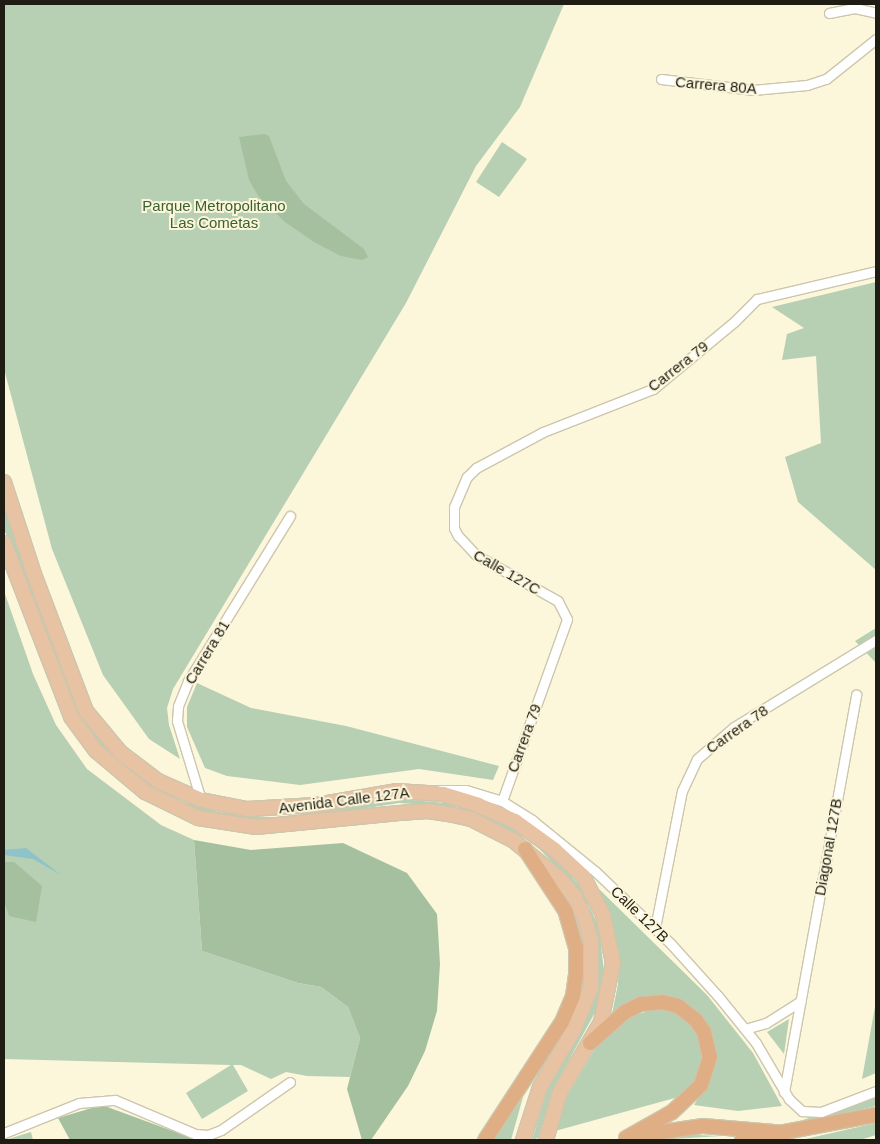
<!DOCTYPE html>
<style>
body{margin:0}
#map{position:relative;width:880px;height:1144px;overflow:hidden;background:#fcf6db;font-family:Arial,sans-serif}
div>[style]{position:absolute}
.green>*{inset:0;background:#b7cfb2}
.forest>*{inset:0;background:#a5c09e}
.water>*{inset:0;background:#8ec4c9}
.roads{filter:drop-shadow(1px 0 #ccc6ad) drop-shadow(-1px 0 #ccc6ad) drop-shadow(0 1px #ccc6ad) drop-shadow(0 -1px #ccc6ad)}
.minor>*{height:9px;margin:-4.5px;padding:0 4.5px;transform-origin:4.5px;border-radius:4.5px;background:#fff}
.primary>*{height:14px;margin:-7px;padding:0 7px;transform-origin:7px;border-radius:7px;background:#e7c2a3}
.trunk>*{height:14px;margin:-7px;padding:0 7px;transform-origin:7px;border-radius:7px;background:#dfae84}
span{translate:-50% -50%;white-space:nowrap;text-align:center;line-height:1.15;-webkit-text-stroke:4px #fcf6db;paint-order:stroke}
.street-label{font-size:15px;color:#1f1d13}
.park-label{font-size:15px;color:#3b6131}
.frame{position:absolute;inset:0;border:5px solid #1f1d13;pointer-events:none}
</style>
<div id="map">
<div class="green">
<div style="clip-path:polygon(4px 4px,564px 4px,520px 107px,476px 166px,406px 303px,173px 689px,167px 708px,169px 725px,180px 759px,149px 739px,103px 675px,52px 549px,4px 369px)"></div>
<div style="clip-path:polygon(502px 142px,527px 159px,499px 197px,476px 182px)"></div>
<div style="clip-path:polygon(876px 282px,876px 570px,798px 502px,785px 457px,821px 443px,816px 356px,782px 360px,787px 334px,804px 328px,772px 307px)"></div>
<div style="clip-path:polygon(4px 504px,65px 681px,81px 713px,101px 741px,154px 787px,184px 802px,218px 812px,252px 816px,287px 818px,400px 799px,457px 804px,517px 829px,552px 855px,581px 887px,599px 928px,604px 971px,598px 1007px,552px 1091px,538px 1138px,532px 1140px,548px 1088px,579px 1033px,598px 989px,599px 950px,595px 929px,589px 907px,578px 890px,533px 842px,496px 823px,456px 807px,399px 803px,285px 821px,251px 820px,217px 817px,183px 806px,152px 789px,98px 743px,77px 715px,4px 529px)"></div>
<div style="clip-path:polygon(4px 591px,33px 674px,56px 725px,87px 769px,161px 825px,194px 840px,202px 951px,298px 983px,321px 987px,348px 1007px,360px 1038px,350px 1077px,307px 1076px,286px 1072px,271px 1079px,241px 1065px,233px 1065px,248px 1091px,202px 1119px,186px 1093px,231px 1065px,4px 1059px)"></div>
<div style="clip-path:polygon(876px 628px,876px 663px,855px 641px)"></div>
<div style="clip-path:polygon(197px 683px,251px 708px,346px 726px,499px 766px,493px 780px,419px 769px,300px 785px,227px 776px,205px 768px,187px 727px,187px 707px)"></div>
<div style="clip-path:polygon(599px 889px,707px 995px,753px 1053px,782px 1106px,738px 1111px,694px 1105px,711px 1078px,713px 1041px,708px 1029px,677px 1000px,650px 996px,612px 1014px,618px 984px,619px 954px)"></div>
<div style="clip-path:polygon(876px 1001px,876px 1073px,862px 1079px)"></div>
<div style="clip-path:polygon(659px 1008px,676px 1013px,693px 1026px,699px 1035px,703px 1054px,695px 1083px,682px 1096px,555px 1131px,557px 1113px,595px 1049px,628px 1017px)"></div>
<div style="clip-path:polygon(789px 1019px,784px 1054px,767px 1032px)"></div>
<div style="clip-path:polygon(876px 1094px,876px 1106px,802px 1123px,803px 1120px)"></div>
<div style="clip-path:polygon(523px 1097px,511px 1140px,494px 1140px)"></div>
<div style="clip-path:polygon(876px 1123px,876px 1135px,860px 1140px,801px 1140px)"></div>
<div style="clip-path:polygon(31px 1132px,33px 1140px,5px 1140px)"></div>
<div style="clip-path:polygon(673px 1136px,695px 1135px,722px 1136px,654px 1140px)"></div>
</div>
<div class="forest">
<div style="clip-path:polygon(265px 134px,269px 136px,286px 181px,304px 204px,364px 249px,368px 257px,362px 260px,341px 256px,314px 242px,285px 222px,259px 197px,249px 180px,239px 137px)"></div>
<div style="clip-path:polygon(194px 840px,251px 850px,343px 843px,407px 873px,437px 914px,440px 964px,437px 1011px,425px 1051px,408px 1086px,371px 1140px,362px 1140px,347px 1089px,360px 1038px,348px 1007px,321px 987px,298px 983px,202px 951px)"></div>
<div style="clip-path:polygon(4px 862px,14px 862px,42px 886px,36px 922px,9px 916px,4px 901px)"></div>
<div style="clip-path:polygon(102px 1105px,197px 1140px,70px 1140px,58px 1118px)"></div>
</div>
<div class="water">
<div style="clip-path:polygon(26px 848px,61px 875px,33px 859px,4px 855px,4px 850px)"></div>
</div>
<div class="roads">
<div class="minor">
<div style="left:829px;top:13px;width:26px;rotate:-11deg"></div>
<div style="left:855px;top:8px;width:22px;rotate:13deg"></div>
<div style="left:661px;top:79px;width:93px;rotate:6.8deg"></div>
<div style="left:753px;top:90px;width:54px;rotate:-5.3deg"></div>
<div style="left:807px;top:85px;width:20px;rotate:-18deg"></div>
<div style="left:826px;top:79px;width:64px;rotate:-38.7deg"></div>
<div style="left:440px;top:790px;width:26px"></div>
<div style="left:466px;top:790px;width:38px;rotate:17deg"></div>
<div style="left:502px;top:801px;width:36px;rotate:32deg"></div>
<div style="left:532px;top:820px;width:82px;rotate:39.1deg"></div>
<div style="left:596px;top:872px;width:104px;rotate:43.8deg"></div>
<div style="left:671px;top:944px;width:70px;rotate:47.9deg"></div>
<div style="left:718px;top:996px;width:60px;rotate:51deg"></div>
<div style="left:756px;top:1043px;width:65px;rotate:59.5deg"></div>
<div style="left:789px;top:1099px;width:18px;rotate:43deg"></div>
<div style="left:802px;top:1111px;width:19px;rotate:3deg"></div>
<div style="left:821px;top:1112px;width:59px;rotate:-20.9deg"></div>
<div style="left:201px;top:800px;width:83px;rotate:-106.9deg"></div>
<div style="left:177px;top:721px;width:15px;rotate:-86deg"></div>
<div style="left:178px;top:706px;width:27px;rotate:-68deg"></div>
<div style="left:188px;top:681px;width:194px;rotate:-58.3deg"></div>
<div style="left:502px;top:801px;width:193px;rotate:-70.3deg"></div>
<div style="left:567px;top:619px;width:20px;rotate:-117deg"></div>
<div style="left:558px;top:601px;width:94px;rotate:-150.7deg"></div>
<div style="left:476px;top:555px;width:26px;rotate:-133deg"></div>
<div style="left:458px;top:536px;width:9px;rotate:-117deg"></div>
<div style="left:454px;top:528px;width:21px;rotate:-90deg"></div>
<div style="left:454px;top:507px;width:33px;rotate:-67deg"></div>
<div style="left:467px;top:477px;width:13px;rotate:-45deg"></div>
<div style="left:476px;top:468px;width:76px;rotate:-28.2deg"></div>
<div style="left:543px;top:432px;width:118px;rotate:-21.4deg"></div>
<div style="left:653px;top:389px;width:105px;rotate:-39.6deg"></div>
<div style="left:734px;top:322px;width:33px;rotate:-45deg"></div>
<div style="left:757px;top:299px;width:122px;rotate:-13.2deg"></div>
<div style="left:655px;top:928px;width:140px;rotate:-78.9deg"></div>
<div style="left:682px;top:791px;width:35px;rotate:-65deg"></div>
<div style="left:697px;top:759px;width:49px;rotate:-40.9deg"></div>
<div style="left:734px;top:727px;width:167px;rotate:-31.5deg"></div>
<div style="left:745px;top:1029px;width:22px;rotate:-16deg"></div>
<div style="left:766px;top:1023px;width:41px;rotate:-32.2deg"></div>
<div style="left:784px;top:1092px;width:404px;rotate:-79.7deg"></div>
<div style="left:4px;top:1133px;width:81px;rotate:-21.8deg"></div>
<div style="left:79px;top:1103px;width:36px;rotate:-5deg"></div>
<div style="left:115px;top:1100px;width:87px;rotate:23deg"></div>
<div style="left:195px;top:1134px;width:13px;rotate:4deg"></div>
<div style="left:208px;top:1135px;width:14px;rotate:-21deg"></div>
<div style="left:221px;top:1130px;width:84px;rotate:-34.8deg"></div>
</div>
<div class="primary">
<div style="left:4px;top:482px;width:97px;rotate:71.9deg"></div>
<div style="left:34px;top:574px;width:147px;rotate:69.2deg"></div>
<div style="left:86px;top:711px;width:53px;rotate:50.3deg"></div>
<div style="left:120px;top:752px;width:48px;rotate:37.3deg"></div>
<div style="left:158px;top:781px;width:47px;rotate:23.8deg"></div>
<div style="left:201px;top:800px;width:47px;rotate:11.1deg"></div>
<div style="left:247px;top:809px;width:69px;rotate:-3.3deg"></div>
<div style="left:316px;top:805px;width:81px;rotate:-9.9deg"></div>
<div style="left:396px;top:791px;width:47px;rotate:3.7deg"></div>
<div style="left:443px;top:794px;width:37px;rotate:17deg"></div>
<div style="left:478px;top:805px;width:40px;rotate:23.4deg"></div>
<div style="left:515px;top:821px;width:49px;rotate:35.9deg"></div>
<div style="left:555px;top:850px;width:38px;rotate:43deg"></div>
<div style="left:583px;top:876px;width:44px;rotate:62.9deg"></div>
<div style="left:603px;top:915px;width:49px;rotate:78.2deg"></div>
<div style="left:613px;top:963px;width:60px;rotate:101.5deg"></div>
<div style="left:601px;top:1022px;width:81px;rotate:120.4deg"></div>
<div style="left:560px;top:1092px;width:50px;rotate:106.3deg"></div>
<div style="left:4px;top:543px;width:186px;rotate:68.9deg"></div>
<div style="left:71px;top:717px;width:42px;rotate:53.7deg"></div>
<div style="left:96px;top:751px;width:64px;rotate:39.9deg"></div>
<div style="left:145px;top:792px;width:59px;rotate:26.1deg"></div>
<div style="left:198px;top:818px;width:59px;rotate:8.8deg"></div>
<div style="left:256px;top:827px;width:144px;rotate:-5.6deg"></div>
<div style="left:399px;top:813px;width:29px;rotate:-4deg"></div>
<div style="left:428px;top:811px;width:25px;rotate:9deg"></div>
<div style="left:453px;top:815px;width:18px;rotate:13deg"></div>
<div style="left:471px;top:819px;width:48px;rotate:27.1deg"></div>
<div style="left:514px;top:841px;width:61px;rotate:39.7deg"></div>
<div style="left:561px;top:880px;width:22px;rotate:51deg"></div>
<div style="left:575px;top:897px;width:24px;rotate:66deg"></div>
<div style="left:585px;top:919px;width:23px;rotate:75deg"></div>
<div style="left:591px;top:941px;width:47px;rotate:90deg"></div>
<div style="left:591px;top:988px;width:47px;rotate:112.7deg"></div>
<div style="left:573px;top:1031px;width:65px;rotate:120.5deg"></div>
<div style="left:540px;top:1087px;width:56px;rotate:107.8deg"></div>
</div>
<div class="trunk">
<div style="left:590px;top:1043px;width:47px;rotate:-41.5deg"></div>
<div style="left:625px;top:1012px;width:18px;rotate:-27deg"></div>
<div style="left:641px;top:1004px;width:21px;rotate:-5deg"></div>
<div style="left:662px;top:1002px;width:16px;rotate:14deg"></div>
<div style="left:678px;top:1006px;width:23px;rotate:38deg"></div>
<div style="left:696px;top:1020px;width:14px;rotate:56deg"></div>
<div style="left:704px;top:1032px;width:26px;rotate:77deg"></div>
<div style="left:710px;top:1057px;width:29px;rotate:108deg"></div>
<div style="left:701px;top:1085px;width:40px;rotate:137deg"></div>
<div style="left:672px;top:1112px;width:53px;rotate:150.5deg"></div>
<div style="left:642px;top:1135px;width:62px;rotate:-8.4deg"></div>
<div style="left:703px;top:1126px;width:83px;rotate:4.8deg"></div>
<div style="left:485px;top:1140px;width:141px;rotate:-56.9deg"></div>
<div style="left:562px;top:1022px;width:28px;rotate:-67deg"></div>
<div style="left:573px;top:996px;width:22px;rotate:-82deg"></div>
<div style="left:576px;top:974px;width:26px;rotate:-90deg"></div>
<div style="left:576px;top:948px;width:37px;rotate:-106deg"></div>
<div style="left:566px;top:912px;width:75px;rotate:-123.1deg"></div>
<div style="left:742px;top:1140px;width:136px;rotate:-10.6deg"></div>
</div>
</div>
<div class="street-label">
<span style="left:716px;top:85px;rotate:5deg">Carrera 80A</span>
<span style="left:678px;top:366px;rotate:-38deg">Carrera 79</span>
<span style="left:507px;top:572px;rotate:30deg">Calle 127C</span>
<span style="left:207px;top:652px;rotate:-59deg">Carrera 81</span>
<span style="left:737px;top:729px;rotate:-35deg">Carrera 78</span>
<span style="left:524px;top:738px;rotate:-70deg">Carrera 79</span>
<span style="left:344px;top:800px;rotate:-7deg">Avenida Calle 127A</span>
<span style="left:828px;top:847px;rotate:-80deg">Diagonal 127B</span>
<span style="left:640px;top:914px;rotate:44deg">Calle 127B</span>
</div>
<div class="park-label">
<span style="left:214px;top:214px">Parque Metropolitano<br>Las Cometas</span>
</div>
<div class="frame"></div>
</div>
